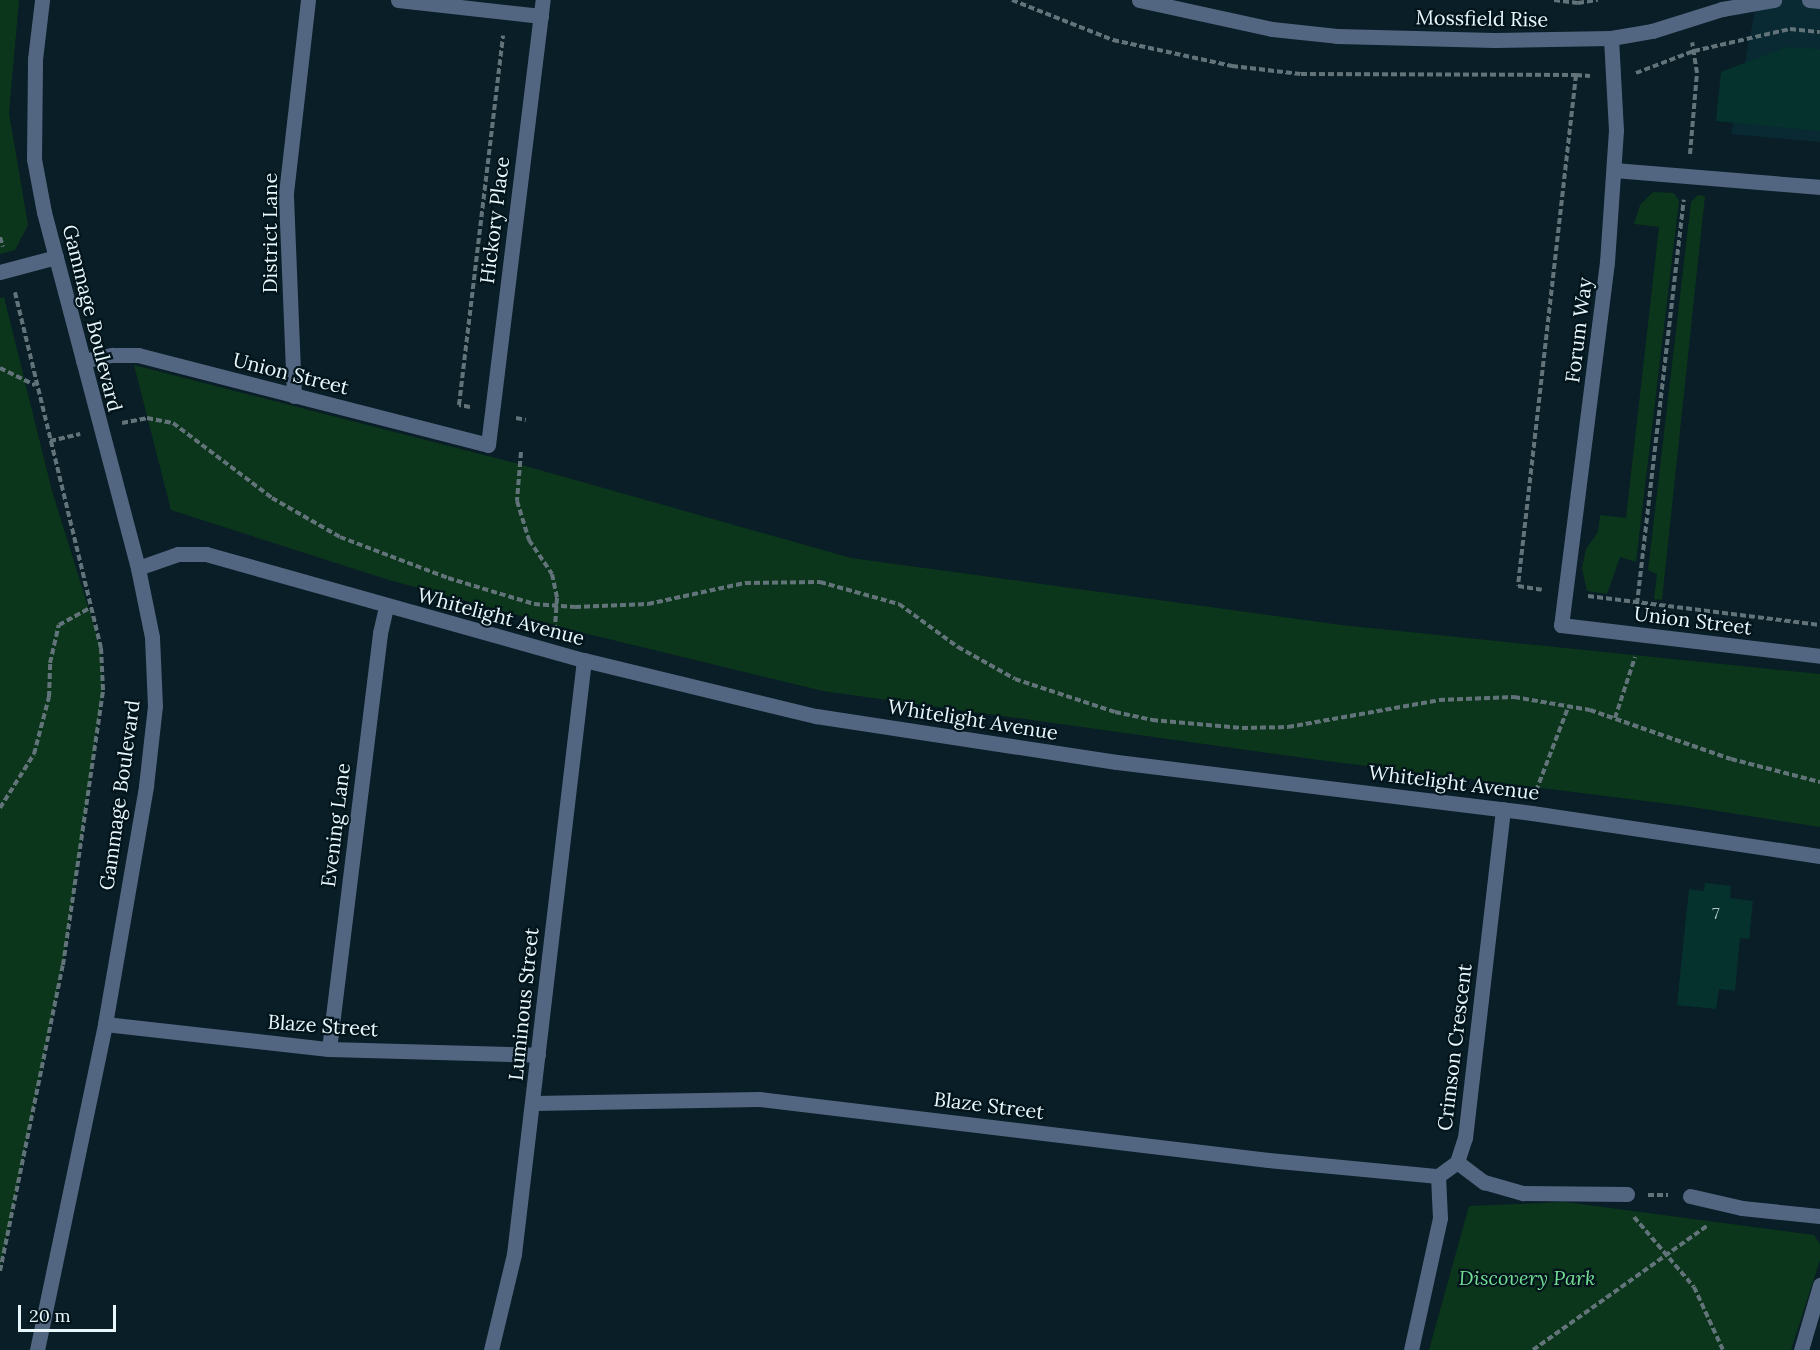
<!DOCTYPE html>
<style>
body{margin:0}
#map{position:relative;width:1820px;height:1350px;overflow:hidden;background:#091e26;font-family:Lora,serif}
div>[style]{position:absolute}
.built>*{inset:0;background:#092933}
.green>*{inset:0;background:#0b361b}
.building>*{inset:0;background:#06322e}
.path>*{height:4px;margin-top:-2px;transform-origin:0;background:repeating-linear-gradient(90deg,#62747a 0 6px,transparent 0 9px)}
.service>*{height:15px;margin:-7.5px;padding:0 7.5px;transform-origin:7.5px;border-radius:7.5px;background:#526682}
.minor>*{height:15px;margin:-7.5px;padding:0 7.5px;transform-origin:7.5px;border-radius:7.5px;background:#526682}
.tertiary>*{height:15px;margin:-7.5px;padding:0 7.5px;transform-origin:7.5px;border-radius:7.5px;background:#526682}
span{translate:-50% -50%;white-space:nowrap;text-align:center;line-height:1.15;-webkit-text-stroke:4.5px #02151c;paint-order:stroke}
.number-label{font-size:16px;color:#b0c6c8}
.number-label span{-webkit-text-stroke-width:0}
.street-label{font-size:20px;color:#e9f7fb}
.park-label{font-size:20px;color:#72dd93;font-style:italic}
.scale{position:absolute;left:18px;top:1305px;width:98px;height:27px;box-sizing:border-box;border:3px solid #e9f7fb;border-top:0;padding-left:8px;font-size:18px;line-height:21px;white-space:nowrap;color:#e9f7fb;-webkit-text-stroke:4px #02151c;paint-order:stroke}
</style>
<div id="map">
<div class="built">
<div style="clip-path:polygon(1757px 0,1820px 0,1820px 142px,1731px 134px)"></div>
</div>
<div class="green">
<div style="clip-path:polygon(0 0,19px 0,9px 113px,28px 225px,15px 250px,0 254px)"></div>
<div style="clip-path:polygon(1653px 192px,1674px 193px,1679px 201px,1636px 562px,1620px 557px,1607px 594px,1587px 591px,1582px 568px,1586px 549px,1598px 532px,1600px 515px,1626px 518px,1659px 227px,1634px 224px,1640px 205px)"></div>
<div style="clip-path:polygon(1698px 195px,1705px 196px,1662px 600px,1654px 599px,1657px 574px,1648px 570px,1691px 202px)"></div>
<div style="clip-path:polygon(4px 297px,52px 491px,101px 648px,103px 690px,63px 965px,0 1271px,0 298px)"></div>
<div style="clip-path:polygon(134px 365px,515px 463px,851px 558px,1341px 625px,1820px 674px,1820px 827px,1685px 806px,1319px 760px,823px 691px,588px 634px,389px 580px,171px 510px)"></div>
<div style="clip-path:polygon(1565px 1202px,1814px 1235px,1820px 1244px,1820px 1260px,1791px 1350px,1429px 1350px,1469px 1206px)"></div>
</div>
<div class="building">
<div style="clip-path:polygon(1786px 47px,1820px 49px,1820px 131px,1716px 121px,1721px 72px)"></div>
<div style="clip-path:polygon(1705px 883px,1731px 886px,1730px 898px,1753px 901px,1749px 939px,1740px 938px,1735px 991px,1719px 989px,1716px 1009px,1677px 1005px,1689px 889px,1704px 891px)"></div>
</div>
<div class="path">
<div style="left:1012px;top:0;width:109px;rotate:21.6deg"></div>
<div style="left:1113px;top:40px;width:122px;rotate:12.3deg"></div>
<div style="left:1232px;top:66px;width:69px;rotate:6.6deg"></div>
<div style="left:1301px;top:74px;width:275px;rotate:0.2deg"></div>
<div style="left:1576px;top:75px;width:514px;rotate:96.48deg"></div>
<div style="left:1518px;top:586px;width:24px;rotate:9deg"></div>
<div style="left:1554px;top:0;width:24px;rotate:7deg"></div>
<div style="left:1578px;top:3px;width:20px;rotate:-9deg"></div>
<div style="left:1636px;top:73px;width:62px;rotate:-20.8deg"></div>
<div style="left:1694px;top:51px;width:98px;rotate:-12.9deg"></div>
<div style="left:1790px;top:29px;width:30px;rotate:6deg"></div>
<div style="left:1576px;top:75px;width:14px;rotate:4deg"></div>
<div style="left:1690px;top:154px;width:81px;rotate:-85.1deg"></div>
<div style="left:1697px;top:73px;width:31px;rotate:-99deg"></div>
<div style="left:0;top:237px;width:10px;rotate:73deg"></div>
<div style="left:0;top:368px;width:39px;rotate:26deg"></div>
<div style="left:470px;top:407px;width:11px;rotate:-170deg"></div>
<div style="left:459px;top:405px;width:372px;rotate:-83.2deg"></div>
<div style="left:516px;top:418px;width:10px;rotate:11deg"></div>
<div style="left:122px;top:423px;width:25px;rotate:-11deg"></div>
<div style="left:147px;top:418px;width:26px;rotate:11deg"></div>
<div style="left:173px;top:423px;width:124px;rotate:37.1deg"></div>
<div style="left:272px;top:498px;width:78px;rotate:29.8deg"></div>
<div style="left:340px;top:537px;width:116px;rotate:20.8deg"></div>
<div style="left:448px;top:578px;width:90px;rotate:16.8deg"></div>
<div style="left:534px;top:604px;width:41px;rotate:4.2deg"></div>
<div style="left:575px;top:607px;width:73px;rotate:-2.4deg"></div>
<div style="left:648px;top:604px;width:99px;rotate:-12.2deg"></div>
<div style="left:745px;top:583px;width:75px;rotate:-0.8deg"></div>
<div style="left:820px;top:582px;width:82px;rotate:15.6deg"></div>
<div style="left:899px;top:604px;width:73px;rotate:36.1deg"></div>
<div style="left:958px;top:647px;width:65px;rotate:29.3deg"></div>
<div style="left:1015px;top:679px;width:105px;rotate:18.3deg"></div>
<div style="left:1115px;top:712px;width:38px;rotate:12deg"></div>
<div style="left:1152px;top:720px;width:90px;rotate:5.1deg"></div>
<div style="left:1242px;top:728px;width:46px;rotate:-1.2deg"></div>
<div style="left:1288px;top:727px;width:153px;rotate:-10.1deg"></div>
<div style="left:1439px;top:700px;width:75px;rotate:-2.3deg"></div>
<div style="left:1514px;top:697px;width:77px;rotate:9.7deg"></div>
<div style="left:1590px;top:710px;width:149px;rotate:19.2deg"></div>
<div style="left:1731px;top:759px;width:92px;rotate:14.5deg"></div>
<div style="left:50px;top:441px;width:31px;rotate:-13deg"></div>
<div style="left:521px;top:452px;width:49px;rotate:94.7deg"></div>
<div style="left:517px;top:501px;width:41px;rotate:72.9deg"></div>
<div style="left:529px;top:540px;width:41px;rotate:55.9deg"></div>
<div style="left:552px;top:574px;width:25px;rotate:78deg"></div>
<div style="left:557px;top:598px;width:30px;rotate:94deg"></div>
<div style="left:1588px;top:596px;width:234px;rotate:7.1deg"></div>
<div style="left:1637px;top:604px;width:407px;rotate:-83.4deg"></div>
<div style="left:1615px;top:718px;width:64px;rotate:-71.8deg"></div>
<div style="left:1536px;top:791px;width:92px;rotate:-69deg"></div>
<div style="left:0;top:808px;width:64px;rotate:-57.8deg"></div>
<div style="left:34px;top:754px;width:59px;rotate:-75.3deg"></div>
<div style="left:49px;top:697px;width:34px;rotate:-88deg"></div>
<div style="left:50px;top:663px;width:39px;rotate:-77deg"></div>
<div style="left:59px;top:625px;width:35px;rotate:-29deg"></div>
<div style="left:1648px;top:1195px;width:20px"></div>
<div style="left:1634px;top:1217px;width:92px;rotate:49.4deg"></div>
<div style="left:1694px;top:1287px;width:69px;rotate:65.3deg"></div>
<div style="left:0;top:1271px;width:312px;rotate:-78.4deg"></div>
<div style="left:63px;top:965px;width:278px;rotate:-81.7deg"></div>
<div style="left:103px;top:690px;width:42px;rotate:-92.7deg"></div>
<div style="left:101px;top:648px;width:366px;rotate:-103.6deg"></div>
<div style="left:1533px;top:1350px;width:215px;rotate:-35.5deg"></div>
</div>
<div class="service">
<div style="left:1614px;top:170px;width:207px;rotate:4.7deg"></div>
<div style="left:329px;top:1049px;width:419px;rotate:-83deg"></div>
<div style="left:380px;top:633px;width:27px;rotate:-77deg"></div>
<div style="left:1411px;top:1350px;width:135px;rotate:-77.6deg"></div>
<div style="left:1440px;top:1218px;width:42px;rotate:-92.7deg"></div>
<div style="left:1801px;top:1350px;width:68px;rotate:-73.7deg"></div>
</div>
<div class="minor">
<div style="left:398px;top:0;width:144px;rotate:6.4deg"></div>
<div style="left:1139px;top:0;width:136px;rotate:12.3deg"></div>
<div style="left:1272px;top:29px;width:65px;rotate:6.1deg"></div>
<div style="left:1337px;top:36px;width:157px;rotate:1.5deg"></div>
<div style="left:1494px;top:40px;width:117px;rotate:-1deg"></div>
<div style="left:1611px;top:38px;width:42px;rotate:-9.7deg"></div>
<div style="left:1652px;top:31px;width:73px;rotate:-17.4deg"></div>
<div style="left:1722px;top:9px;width:53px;rotate:-9.8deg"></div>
<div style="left:1809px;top:0;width:11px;rotate:5deg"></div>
<div style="left:1611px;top:38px;width:92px;rotate:86.9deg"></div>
<div style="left:1616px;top:130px;width:132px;rotate:93.9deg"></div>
<div style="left:1607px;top:262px;width:366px;rotate:97.2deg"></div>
<div style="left:1561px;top:625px;width:261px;rotate:6.8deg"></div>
<div style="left:0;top:272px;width:58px;rotate:-15deg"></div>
<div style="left:83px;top:361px;width:30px;rotate:-12deg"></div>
<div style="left:112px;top:355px;width:26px"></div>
<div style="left:138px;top:355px;width:361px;rotate:14.4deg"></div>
<div style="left:488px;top:445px;width:448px;rotate:-83deg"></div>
<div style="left:294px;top:396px;width:203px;rotate:-92.3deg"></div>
<div style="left:286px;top:193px;width:194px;rotate:-83.5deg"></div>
<div style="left:138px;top:568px;width:42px;rotate:-19.3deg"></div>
<div style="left:178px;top:554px;width:28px"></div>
<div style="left:206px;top:554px;width:393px;rotate:15.7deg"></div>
<div style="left:584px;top:660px;width:239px;rotate:13.6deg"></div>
<div style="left:816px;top:716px;width:304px;rotate:8.7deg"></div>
<div style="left:1117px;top:762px;width:418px;rotate:7deg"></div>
<div style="left:1532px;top:813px;width:291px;rotate:8.5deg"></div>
<div style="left:105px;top:1024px;width:225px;rotate:6.4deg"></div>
<div style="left:329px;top:1049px;width:209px;rotate:1.6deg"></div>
<div style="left:533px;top:1103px;width:226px;rotate:-1deg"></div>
<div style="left:759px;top:1099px;width:513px;rotate:6.83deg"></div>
<div style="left:1268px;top:1160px;width:171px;rotate:5.4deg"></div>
<div style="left:1438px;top:1176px;width:24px;rotate:-36deg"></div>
<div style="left:1457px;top:1162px;width:25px;rotate:-72deg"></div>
<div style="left:1465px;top:1138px;width:331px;rotate:-83.4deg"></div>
<div style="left:1457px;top:1162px;width:34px;rotate:37deg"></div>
<div style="left:1484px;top:1182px;width:41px;rotate:15.8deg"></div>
<div style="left:1523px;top:1193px;width:104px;rotate:0.6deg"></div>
<div style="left:1690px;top:1196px;width:53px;rotate:13deg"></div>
<div style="left:1742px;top:1208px;width:78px;rotate:5.9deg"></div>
<div style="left:491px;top:1350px;width:99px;rotate:-76.5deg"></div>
<div style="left:514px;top:1254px;width:598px;rotate:-83.28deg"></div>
</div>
<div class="tertiary">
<div style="left:37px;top:1350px;width:333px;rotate:-78.2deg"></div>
<div style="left:105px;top:1024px;width:242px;rotate:-80.2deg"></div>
<div style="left:146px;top:786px;width:81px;rotate:-83.6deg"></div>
<div style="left:155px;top:706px;width:69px;rotate:-92.5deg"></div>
<div style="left:152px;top:637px;width:70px;rotate:-101.5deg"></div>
<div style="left:138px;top:568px;width:368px;rotate:-104.8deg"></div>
<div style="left:44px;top:212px;width:54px;rotate:-100.7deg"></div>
<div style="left:34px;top:159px;width:100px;rotate:-89.4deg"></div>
<div style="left:35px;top:59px;width:59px;rotate:-83.2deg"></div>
</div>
<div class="number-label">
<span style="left:1716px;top:913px">7</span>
</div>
<div class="street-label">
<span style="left:1482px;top:18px;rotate:1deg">Mossfield Rise</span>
<span style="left:494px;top:220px;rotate:-83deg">Hickory Place</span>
<span style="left:269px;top:233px;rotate:-90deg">District Lane</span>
<span style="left:93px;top:318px;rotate:76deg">Gammage Boulevard</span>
<span style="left:1578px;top:330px;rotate:-83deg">Forum Way</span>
<span style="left:291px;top:373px;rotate:14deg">Union Street</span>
<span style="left:501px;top:616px;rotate:15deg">Whitelight Avenue</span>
<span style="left:1693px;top:620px;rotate:7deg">Union Street</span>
<span style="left:973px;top:719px;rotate:9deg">Whitelight Avenue</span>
<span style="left:1454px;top:782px;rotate:7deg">Whitelight Avenue</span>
<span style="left:119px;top:795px;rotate:-82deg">Gammage Boulevard</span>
<span style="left:335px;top:825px;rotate:-83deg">Evening Lane</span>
<span style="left:523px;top:1004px;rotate:-84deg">Luminous Street</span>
<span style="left:323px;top:1025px;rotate:4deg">Blaze Street</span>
<span style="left:1454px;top:1047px;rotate:-83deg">Crimson Crescent</span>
<span style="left:989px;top:1105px;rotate:7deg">Blaze Street</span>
</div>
<div class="park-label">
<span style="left:1527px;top:1277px">Discovery Park</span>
</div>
<div class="scale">20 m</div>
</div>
